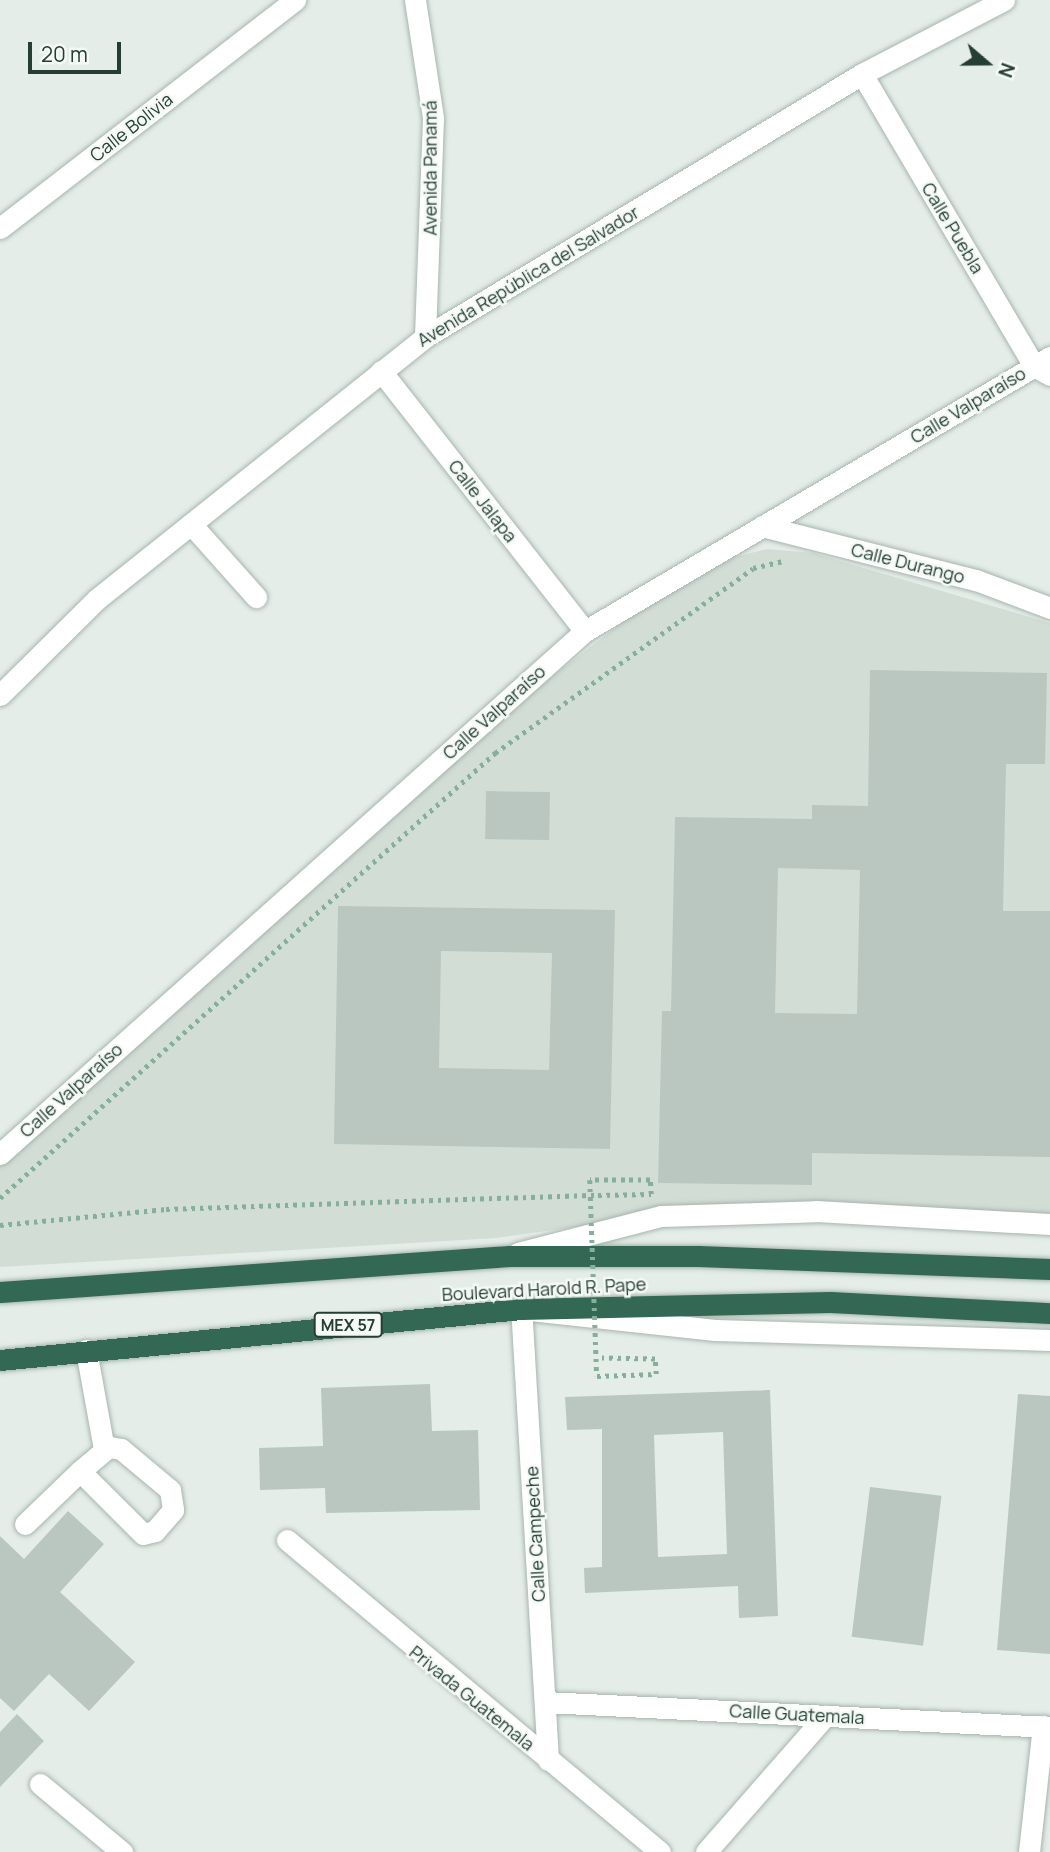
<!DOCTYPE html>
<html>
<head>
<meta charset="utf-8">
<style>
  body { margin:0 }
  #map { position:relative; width:1050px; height:1852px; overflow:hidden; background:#e4ede8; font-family:Manrope,sans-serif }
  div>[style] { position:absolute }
  .built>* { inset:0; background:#d2ddd6 }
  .building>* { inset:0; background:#bac7c0; transform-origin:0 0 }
  .path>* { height:4.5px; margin-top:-2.25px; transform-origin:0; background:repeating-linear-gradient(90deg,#86af9b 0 3.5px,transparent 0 8.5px) }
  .roads { filter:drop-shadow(0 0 2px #a7b5ae) drop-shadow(0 0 2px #a7b5ae) }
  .minor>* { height:21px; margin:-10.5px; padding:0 10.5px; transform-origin:10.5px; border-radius:10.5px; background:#fff }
  .highway>* { height:21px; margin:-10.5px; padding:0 10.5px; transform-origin:10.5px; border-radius:10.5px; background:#326854 }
  .path-bridge>* { height:4.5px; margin-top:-2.25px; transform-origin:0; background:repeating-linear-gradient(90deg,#86af9b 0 3.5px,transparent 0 8.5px) }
  span { translate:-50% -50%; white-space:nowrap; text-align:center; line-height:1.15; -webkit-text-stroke:5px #f5f9f6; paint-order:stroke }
  .shield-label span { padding:2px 5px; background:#f5f9f6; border:2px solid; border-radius:5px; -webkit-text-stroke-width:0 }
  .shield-label { font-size:16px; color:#243e33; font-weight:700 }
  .street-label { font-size:18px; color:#243e33 }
  .north { position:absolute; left:952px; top:28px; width:70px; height:70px; -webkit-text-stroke:5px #f5f9f6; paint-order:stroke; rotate:110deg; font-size:19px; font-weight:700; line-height:28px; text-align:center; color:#243e33 }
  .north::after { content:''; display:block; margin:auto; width:24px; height:32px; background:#243e33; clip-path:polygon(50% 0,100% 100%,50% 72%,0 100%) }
  .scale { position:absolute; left:28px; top:42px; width:93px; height:32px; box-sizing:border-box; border:4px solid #243e33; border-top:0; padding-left:9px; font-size:21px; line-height:24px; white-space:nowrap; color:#243e33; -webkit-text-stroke:5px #f5f9f6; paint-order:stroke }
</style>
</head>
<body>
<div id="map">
  <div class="built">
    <div style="clip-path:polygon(767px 549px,813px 553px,1050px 623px,1050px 1226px,648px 1217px,496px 1238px,0 1267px,0 1164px,452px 754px,646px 604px,719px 561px)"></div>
  </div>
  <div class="building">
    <div style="clip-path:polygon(evenodd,870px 670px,1047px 673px,1045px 764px,1006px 764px,1003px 911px,1050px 911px,1050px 1157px,812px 1153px,812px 1185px,658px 1183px,662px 1011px,671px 1011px,675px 817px,812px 819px,812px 805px,868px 806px,870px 670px,778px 868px,860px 870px,857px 1014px,775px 1013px,778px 868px)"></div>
    <div style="left:486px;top:791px;width:64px;height:48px;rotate:1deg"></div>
    <div style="clip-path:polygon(evenodd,338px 906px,615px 910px,610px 1149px,334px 1144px,338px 906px,441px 951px,552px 953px,549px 1070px,439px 1068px,441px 951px)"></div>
    <div style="clip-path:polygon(430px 1384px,432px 1431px,478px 1430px,480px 1510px,326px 1513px,325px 1488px,260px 1490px,259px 1448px,323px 1446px,321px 1388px)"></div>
    <div style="clip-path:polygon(evenodd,770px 1390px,778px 1616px,739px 1618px,738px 1586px,585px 1593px,584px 1568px,602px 1567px,602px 1429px,567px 1430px,565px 1397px,770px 1390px,723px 1432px,727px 1554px,658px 1557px,654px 1435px,723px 1432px)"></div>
    <div style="clip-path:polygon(1018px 1394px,1050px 1396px,1050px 1654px,997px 1650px)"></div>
    <div style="left:870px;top:1487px;width:72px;height:151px;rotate:7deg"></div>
    <div style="clip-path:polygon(68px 1511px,104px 1544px,60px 1592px,135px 1662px,89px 1711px,49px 1674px,14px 1711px,0 1698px,0 1536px,24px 1559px)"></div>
    <div style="clip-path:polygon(17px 1714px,44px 1741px,0 1787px,0 1732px)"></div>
  </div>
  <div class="path">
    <div style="left:0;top:1198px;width:666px;rotate:-41.96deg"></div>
    <div style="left:495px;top:753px;width:317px;rotate:-35.6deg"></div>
    <div style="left:753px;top:568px;width:31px;rotate:-13deg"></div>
    <div style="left:0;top:1225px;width:167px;rotate:-5.5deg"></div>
    <div style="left:166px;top:1209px;width:432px;rotate:-1.9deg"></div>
  </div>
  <div class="roads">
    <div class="minor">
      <div style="left:415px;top:0;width:119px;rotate:81.3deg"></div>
      <div style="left:433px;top:118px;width:219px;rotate:92.1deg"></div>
      <div style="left:862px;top:74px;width:339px;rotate:59.5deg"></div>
      <div style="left:1034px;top:366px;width:18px;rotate:29deg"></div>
      <div style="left:0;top:228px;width:373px;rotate:-37.7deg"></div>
      <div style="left:381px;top:371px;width:330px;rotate:51.9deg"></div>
      <div style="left:191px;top:524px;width:98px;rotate:48.3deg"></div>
      <div style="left:762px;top:526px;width:221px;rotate:14.2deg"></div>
      <div style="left:976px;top:580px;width:79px;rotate:20.7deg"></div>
      <div style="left:0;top:695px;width:136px;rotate:-44.7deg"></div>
      <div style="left:97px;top:599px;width:420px;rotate:-38.6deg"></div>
      <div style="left:425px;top:337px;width:510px;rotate:-31.04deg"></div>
      <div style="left:862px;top:74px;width:160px;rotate:-27.5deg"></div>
      <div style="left:0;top:1154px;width:785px;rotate:-41.8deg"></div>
      <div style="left:585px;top:631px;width:540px;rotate:-30.51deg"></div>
      <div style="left:518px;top:1253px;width:148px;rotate:-14.5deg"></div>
      <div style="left:661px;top:1216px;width:155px;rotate:-1.8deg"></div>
      <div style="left:816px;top:1211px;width:234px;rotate:3.2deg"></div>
      <div style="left:86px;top:1350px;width:101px;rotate:79.7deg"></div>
      <div style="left:25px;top:1524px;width:76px;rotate:-43.9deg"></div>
      <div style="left:80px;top:1471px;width:38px;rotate:-40deg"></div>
      <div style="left:109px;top:1447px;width:12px;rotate:9deg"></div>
      <div style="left:121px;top:1449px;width:64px;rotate:39.9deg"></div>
      <div style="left:170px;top:1490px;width:20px;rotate:81deg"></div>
      <div style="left:173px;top:1510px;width:28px;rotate:131deg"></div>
      <div style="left:155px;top:1531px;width:12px;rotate:166deg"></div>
      <div style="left:143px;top:1534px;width:89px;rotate:-135deg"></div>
      <div style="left:287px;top:1540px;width:486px;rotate:39.9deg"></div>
      <div style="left:545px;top:1702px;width:506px;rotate:2.83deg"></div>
      <div style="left:548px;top:1760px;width:452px;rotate:-93.4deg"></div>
      <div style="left:521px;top:1309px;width:195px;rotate:6.2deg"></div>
      <div style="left:715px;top:1330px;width:335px;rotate:1.7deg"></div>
      <div style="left:40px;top:1784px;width:107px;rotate:39.7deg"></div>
      <div style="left:706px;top:1852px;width:181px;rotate:-48.8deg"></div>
      <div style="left:1029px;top:1852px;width:127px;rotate:-83.7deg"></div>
    </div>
    <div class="highway">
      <div style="left:0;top:1292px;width:511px;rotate:-4.04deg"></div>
      <div style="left:510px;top:1256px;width:188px"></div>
      <div style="left:698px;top:1256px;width:352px;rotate:2.1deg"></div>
      <div style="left:0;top:1360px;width:523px;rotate:-5.59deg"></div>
      <div style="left:521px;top:1309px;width:309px;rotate:-1.3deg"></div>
      <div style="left:830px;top:1302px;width:220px;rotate:2.9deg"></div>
    </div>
  </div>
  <div class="path-bridge">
    <div style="left:598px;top:1195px;width:53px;rotate:-1.1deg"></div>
    <div style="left:651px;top:1194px;width:14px;rotate:-94deg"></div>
    <div style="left:650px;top:1180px;width:60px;rotate:180deg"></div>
    <div style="left:590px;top:1180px;width:196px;rotate:88deg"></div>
    <div style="left:597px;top:1376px;width:59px;rotate:-1.9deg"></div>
    <div style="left:656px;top:1374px;width:15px;rotate:-94deg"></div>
    <div style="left:655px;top:1359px;width:53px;rotate:-178.9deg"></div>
  </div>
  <div class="shield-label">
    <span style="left:348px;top:1325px">MEX 57</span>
  </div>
  <div class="street-label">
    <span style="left:131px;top:127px;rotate:-38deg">Calle Bolivia</span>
    <span style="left:430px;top:168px;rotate:-90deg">Avenida Panamá</span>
    <span style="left:953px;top:228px;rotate:59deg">Calle Puebla</span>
    <span style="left:528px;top:276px;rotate:-31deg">Avenida República del Salvador</span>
    <span style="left:968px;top:405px;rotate:-31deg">Calle Valparaíso</span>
    <span style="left:483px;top:501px;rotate:52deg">Calle Jalapa</span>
    <span style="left:908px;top:563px;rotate:14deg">Calle Durango</span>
    <span style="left:494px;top:712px;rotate:-42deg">Calle Valparaíso</span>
    <span style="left:71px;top:1090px;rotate:-42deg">Calle Valparaíso</span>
    <span style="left:544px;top:1289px;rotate:-3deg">Boulevard Harold R. Pape</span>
    <span style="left:535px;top:1534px;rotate:-93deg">Calle Campeche</span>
    <span style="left:472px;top:1698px;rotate:39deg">Privada Guatemala</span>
    <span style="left:797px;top:1714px;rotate:3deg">Calle Guatemala</span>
  </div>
  <div class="north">N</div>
  <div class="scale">20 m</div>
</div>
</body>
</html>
